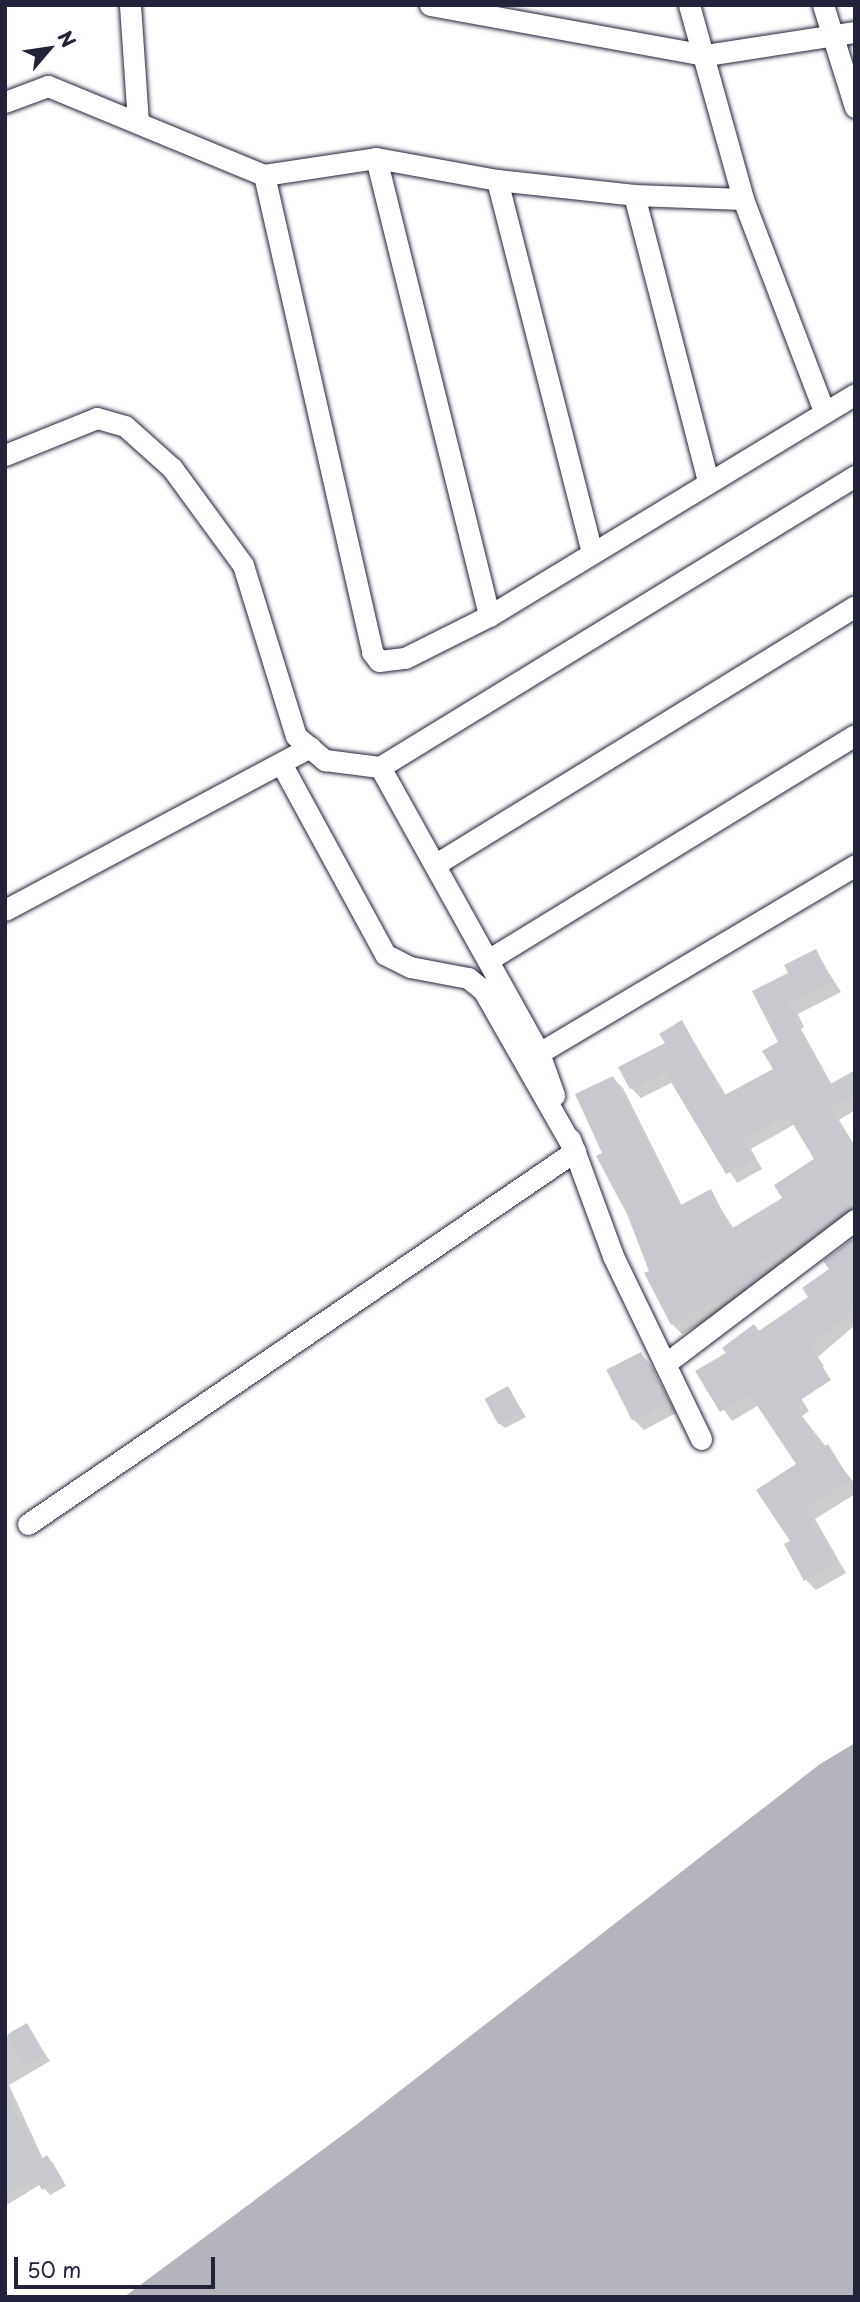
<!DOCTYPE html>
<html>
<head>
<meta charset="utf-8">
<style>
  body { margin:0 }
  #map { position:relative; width:860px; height:2302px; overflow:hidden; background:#fff; font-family:"Playpen Sans",sans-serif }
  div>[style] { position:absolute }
  .water>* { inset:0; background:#b4b4bc }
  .shadow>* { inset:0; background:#0003 }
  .building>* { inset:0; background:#c8c8cf; transform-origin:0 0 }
  .roads { filter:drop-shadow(0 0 2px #22223b) drop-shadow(0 0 2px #22223b) }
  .street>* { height:21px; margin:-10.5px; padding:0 10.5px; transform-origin:10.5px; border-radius:10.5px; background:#fff }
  span { translate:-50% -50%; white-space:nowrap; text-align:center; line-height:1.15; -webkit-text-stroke:5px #fff; paint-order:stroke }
  .frame { position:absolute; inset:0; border:7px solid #22223b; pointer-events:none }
  .north { position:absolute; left:14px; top:14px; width:70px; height:70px; -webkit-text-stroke:5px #fff; paint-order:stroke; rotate:61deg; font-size:19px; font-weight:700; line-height:28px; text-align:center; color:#22223b }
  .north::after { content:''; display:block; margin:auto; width:24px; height:32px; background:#22223b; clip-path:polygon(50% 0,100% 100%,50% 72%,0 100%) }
  .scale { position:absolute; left:14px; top:2257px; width:201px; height:32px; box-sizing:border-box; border:4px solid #22223b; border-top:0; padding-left:9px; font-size:21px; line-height:24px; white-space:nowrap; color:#22223b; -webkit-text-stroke:5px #fff; paint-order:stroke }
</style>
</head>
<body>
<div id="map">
  <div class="water">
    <div style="clip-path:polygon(855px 1743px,855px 2297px,124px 2297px,356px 2125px,820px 1764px)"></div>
  </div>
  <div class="shadow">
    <div style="clip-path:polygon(815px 951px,841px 992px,798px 1014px,804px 1027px,801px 1029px,832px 1085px,855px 1072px,855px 1110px,839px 1120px,855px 1146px,855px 1221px,761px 1291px,682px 1334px,672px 1324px,605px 1154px,613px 1078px,623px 1088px,682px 1206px,710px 1192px,734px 1229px,785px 1199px,817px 1160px,795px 1124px,751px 1149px,762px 1169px,737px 1183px,673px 1082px,641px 1098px,631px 1088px,682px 1022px,727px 1097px,775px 1070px,790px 974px)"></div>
    <div style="clip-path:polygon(855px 1238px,855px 1325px,818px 1357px,824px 1366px,793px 1386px,809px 1411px,802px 1416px,855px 1484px,855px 1494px,815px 1519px,846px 1573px,816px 1590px,806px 1580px,792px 1541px,799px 1464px,759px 1405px,732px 1421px,697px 1372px,810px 1297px)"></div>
    <div style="clip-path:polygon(641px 1354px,651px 1365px,676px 1413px,644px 1430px,634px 1420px)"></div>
    <div style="clip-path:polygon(508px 1389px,526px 1417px,505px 1428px,500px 1424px)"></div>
    <div style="clip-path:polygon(26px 2026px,50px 2061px,9px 2085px,43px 2159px,47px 2157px,53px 2163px,66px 2186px,50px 2195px,41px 2184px,5px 2206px,5px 2038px)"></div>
  </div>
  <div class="building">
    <div style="clip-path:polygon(816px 949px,833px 982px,789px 1004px,796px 1017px,792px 1018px,829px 1085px,855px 1070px,855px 1095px,830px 1109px,855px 1150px,855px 1207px,807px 1240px,804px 1236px,759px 1263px,765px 1272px,752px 1282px,671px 1325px,644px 1273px,649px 1271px,627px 1214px,596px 1156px,602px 1153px,575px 1094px,613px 1076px,679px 1206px,711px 1189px,731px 1229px,782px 1198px,774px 1185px,814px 1159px,787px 1114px,742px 1139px,754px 1159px,726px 1174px,665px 1072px,630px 1089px,618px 1067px,665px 1043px,659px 1034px,682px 1020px,723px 1096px,773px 1069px,762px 1051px,778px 1042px,752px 991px,788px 973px,784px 965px)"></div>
    <div style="clip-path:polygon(855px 1237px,855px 1308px,810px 1347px,831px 1380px,793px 1405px,822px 1448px,828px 1444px,850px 1480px,806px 1508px,837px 1562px,804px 1581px,784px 1544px,790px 1541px,756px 1490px,796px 1464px,750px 1395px,720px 1412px,695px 1371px,726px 1353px,722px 1348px,754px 1324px,759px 1331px,808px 1297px,802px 1288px,829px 1269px,823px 1261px)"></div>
    <div style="left:641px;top:1352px;width:57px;height:39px;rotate:63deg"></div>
    <div style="left:508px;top:1386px;width:29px;height:27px;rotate:61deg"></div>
    <div style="left:27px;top:2023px;width:36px;height:23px;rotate:60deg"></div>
    <div style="clip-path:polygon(5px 2092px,41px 2159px,47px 2155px,61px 2179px,42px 2190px,35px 2178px,5px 2196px)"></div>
  </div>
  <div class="roads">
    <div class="street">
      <div style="left:130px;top:5px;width:117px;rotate:86.1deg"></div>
      <div style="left:430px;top:5px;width:280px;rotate:10.3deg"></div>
      <div style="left:706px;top:55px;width:151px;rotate:-8.8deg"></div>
      <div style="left:689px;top:5px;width:201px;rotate:74.4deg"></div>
      <div style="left:743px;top:199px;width:227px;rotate:69.1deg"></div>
      <div style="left:823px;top:5px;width:107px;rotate:72.6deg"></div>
      <div style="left:5px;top:102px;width:46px;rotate:-20.4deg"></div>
      <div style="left:48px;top:86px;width:234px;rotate:22.4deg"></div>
      <div style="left:264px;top:175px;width:113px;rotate:-8.6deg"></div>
      <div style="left:376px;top:158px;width:123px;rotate:10.3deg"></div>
      <div style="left:497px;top:180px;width:138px;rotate:6.2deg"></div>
      <div style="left:634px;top:195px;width:109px;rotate:2.1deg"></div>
      <div style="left:376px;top:158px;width:472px;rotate:76.1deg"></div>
      <div style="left:264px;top:175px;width:489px;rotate:77.2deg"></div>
      <div style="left:372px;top:652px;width:11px;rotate:52deg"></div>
      <div style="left:379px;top:661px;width:26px;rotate:-7deg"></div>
      <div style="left:405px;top:658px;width:94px;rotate:-26.6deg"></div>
      <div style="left:489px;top:616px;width:428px;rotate:-31.2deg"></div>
      <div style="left:497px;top:180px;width:385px;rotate:75.7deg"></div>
      <div style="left:634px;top:195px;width:296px;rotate:75.5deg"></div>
      <div style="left:5px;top:455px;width:99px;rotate:-21.9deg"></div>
      <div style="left:97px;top:418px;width:29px;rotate:16deg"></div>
      <div style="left:125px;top:426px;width:63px;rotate:41.8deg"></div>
      <div style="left:172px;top:468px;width:120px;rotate:53.8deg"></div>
      <div style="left:243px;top:565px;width:179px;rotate:72.8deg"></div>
      <div style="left:296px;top:736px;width:38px;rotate:40deg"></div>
      <div style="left:325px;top:760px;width:55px;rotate:7.3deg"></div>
      <div style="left:380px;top:767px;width:557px;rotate:-31.49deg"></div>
      <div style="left:380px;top:767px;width:327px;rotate:60.9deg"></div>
      <div style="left:539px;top:1053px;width:45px;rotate:70.3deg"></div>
      <div style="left:436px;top:864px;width:492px;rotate:-31.6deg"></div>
      <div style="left:5px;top:910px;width:346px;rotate:-28.1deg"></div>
      <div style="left:488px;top:960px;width:430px;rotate:-31.5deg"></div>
      <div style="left:539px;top:1053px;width:368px;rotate:-30.7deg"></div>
      <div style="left:570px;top:1139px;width:125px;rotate:69.8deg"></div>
      <div style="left:613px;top:1256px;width:203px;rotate:64.3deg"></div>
      <div style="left:665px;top:1364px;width:238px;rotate:-37.2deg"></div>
      <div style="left:28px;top:1524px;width:662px;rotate:-34.29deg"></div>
      <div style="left:575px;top:1151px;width:185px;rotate:-119.7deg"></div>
      <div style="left:483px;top:990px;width:19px;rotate:-141deg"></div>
      <div style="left:468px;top:978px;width:59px;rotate:-169.3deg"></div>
      <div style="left:410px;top:967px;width:28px;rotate:-153deg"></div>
      <div style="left:385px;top:954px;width:217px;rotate:-118.6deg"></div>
    </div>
  </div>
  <div class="frame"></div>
  <div class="north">N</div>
  <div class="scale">50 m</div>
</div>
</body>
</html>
